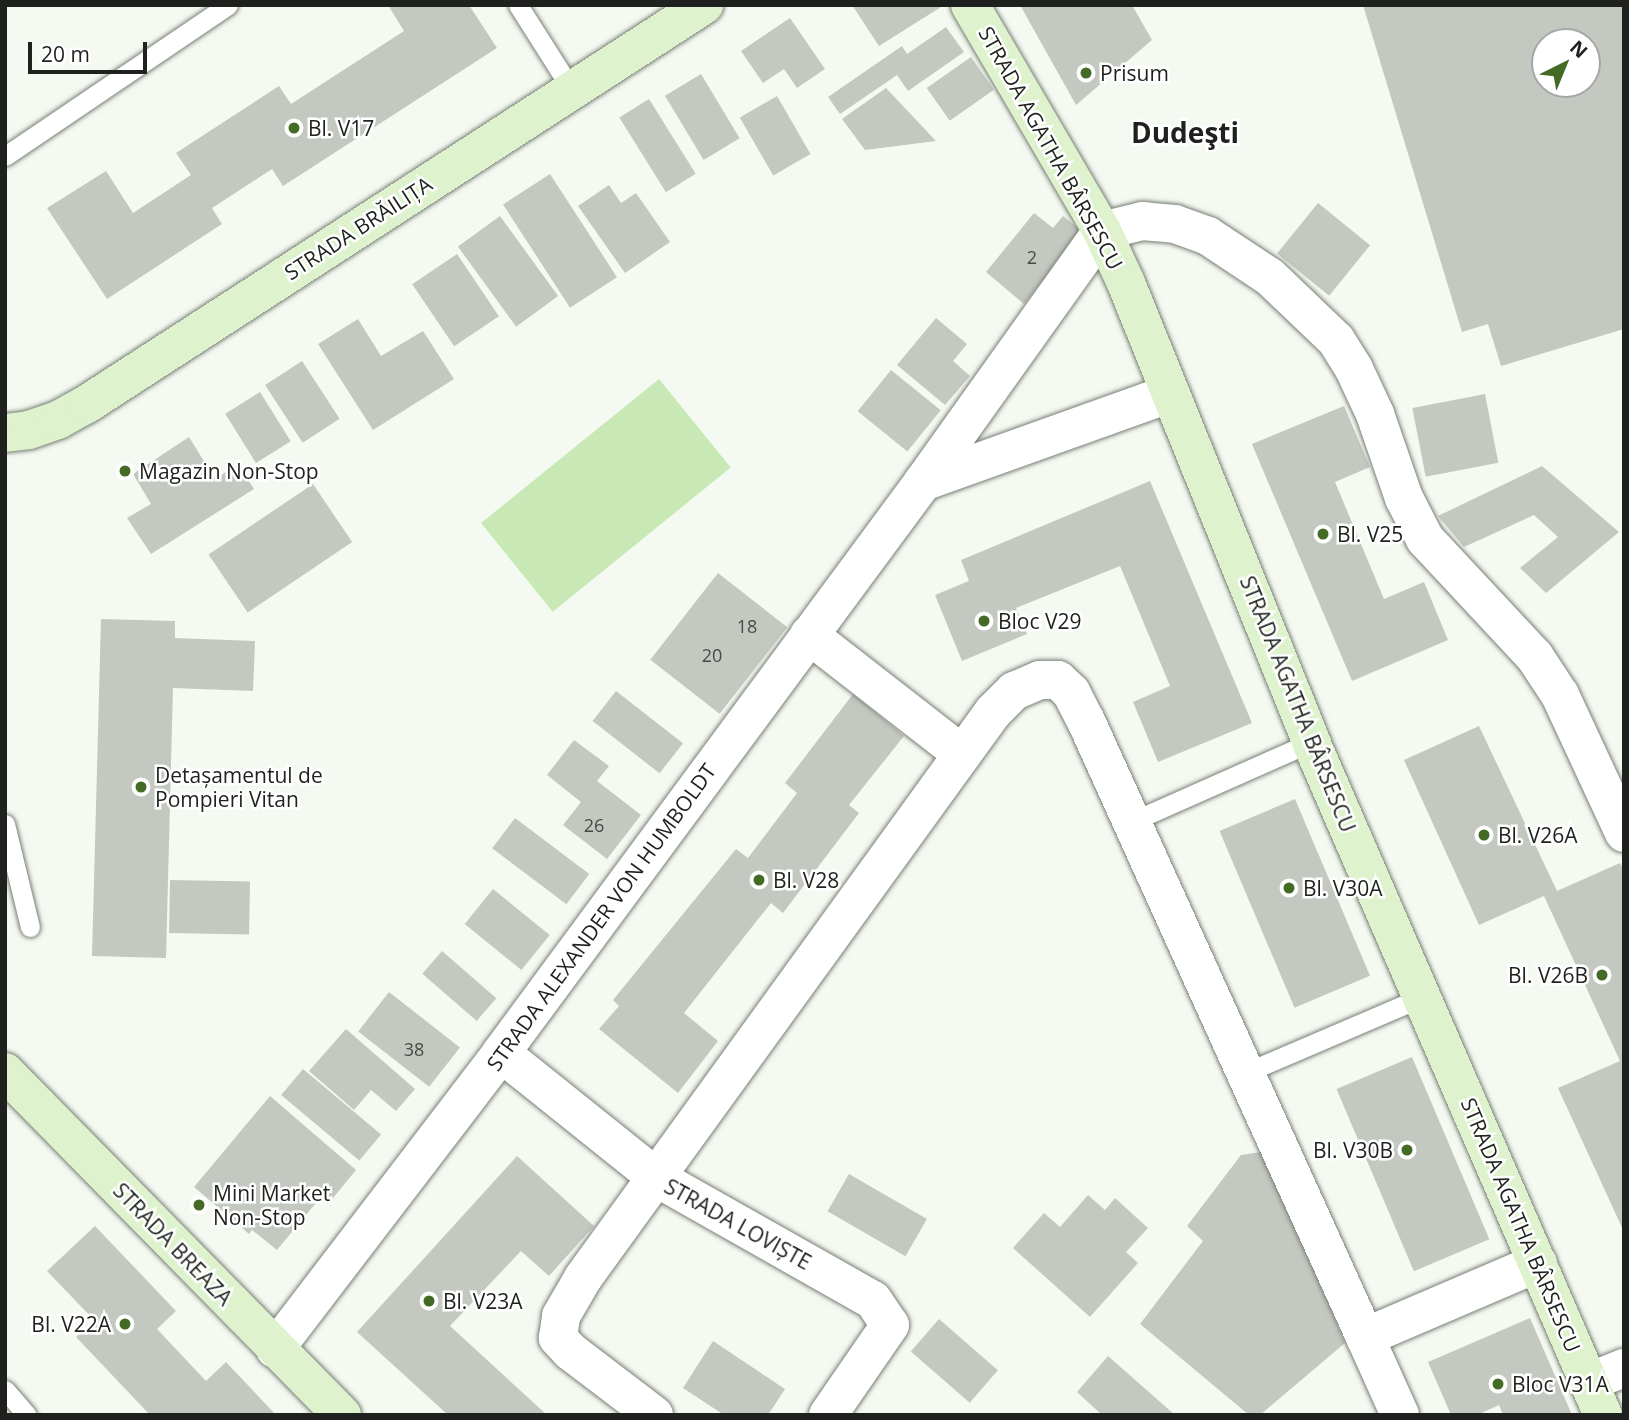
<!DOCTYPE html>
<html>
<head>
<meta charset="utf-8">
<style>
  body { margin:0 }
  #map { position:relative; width:1629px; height:1420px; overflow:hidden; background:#f4faf1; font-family:"Open Sans",sans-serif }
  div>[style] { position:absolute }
  .green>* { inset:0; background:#c8e8b5; transform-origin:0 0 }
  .building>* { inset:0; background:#c3c9c0; transform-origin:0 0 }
  .roads { filter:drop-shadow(0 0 2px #797f76) drop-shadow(0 0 2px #797f76) }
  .lane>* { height:19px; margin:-9.5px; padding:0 9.5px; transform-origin:9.5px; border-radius:9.5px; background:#fff }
  .street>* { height:38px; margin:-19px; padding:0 19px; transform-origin:19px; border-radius:19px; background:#fff }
  .secondary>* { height:38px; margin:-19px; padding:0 19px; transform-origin:19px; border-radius:19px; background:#ddf2cd }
  .dots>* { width:19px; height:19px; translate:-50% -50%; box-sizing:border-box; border:4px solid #fff; border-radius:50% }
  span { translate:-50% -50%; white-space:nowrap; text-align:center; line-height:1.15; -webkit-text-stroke:5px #fff; paint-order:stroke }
  .number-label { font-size:18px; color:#474b46 }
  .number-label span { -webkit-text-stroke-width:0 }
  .poi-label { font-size:21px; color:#1e211d }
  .left { translate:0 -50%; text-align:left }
  .right { translate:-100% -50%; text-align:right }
  .street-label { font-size:21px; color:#1e211d }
  .district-label { font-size:28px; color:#1e211d; font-weight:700 }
  .frame { position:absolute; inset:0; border:7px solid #1e211d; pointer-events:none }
  .north { position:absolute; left:1531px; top:28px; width:70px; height:70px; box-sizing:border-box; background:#fff; border:2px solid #a5a6a5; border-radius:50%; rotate:43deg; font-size:19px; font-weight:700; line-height:28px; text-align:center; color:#1e211d }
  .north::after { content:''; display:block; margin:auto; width:24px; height:32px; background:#436b26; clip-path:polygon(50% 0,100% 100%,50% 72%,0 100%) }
  .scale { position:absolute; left:28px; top:42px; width:119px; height:32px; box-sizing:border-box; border:4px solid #1e211d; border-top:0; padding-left:9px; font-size:21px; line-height:24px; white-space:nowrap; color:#1e211d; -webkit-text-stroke:5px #fff; paint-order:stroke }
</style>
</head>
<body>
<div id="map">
  <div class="green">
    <div style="left:659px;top:379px;width:114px;height:229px;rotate:51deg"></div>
  </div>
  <div class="building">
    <div style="clip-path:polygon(388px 5px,469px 5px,497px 48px,283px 186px,272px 169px,212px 208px,222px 224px,107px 299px,47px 208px,106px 171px,133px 213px,191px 175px,176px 153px,279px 86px,291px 104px,404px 31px)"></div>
    <div style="clip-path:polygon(852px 5px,939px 5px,941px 7px,879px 46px)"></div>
    <div style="clip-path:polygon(1020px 5px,1132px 5px,1152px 40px,1076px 105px)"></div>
    <div style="clip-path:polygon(evenodd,1363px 5px,1624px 5px,1624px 329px,1501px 366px,1488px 324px,1462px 332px,1363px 5px,1545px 42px,1587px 42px,1587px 84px,1545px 84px,1545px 42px)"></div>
    <div style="clip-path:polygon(790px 18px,825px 69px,797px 88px,784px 69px,763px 83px,741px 51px)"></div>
    <div style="clip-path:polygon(946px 27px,964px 52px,908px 91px,897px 75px,840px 114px,828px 97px,902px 46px,907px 54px)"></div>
    <div style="left:971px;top:57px;width:40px;height:54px;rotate:55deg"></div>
    <div style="left:701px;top:74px;width:75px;height:42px;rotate:59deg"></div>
    <div style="clip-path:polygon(886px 88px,936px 141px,865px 150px,842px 119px)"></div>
    <div style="left:777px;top:96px;width:67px;height:43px;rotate:60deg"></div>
    <div style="left:649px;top:99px;width:88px;height:35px;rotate:58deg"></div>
    <div style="left:550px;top:174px;width:123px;height:56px;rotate:57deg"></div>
    <div style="clip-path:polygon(609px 185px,621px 203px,636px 193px,670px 242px,625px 273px,578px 206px)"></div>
    <div style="left:1318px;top:203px;width:67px;height:65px;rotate:39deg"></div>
    <div style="clip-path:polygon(1034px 213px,1053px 228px,1063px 216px,1082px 231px,1024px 304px,986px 272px)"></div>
    <div style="left:500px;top:216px;width:99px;height:52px;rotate:54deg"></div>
    <div style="left:457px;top:254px;width:75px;height:54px;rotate:56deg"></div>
    <div style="clip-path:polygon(936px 318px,967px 344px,953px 361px,970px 376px,945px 405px,897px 365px)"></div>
    <div style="clip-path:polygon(358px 319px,381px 356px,423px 331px,454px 379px,373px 430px,318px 344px)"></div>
    <div style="left:302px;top:361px;width:69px;height:44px;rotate:57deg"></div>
    <div style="left:891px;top:370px;width:64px;height:53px;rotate:39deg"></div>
    <div style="left:260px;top:392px;width:58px;height:41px;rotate:58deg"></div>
    <div style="left:1485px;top:394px;width:70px;height:74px;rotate:79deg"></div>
    <div style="clip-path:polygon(1344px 406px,1370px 467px,1335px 482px,1384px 599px,1424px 582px,1448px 640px,1352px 681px,1252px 444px)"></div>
    <div style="clip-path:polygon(189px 437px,215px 479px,238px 464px,254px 489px,151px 554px,127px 518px,151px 504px,133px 474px)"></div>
    <div style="clip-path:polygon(1542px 466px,1619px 532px,1546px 593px,1520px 568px,1558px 537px,1534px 515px,1464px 547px,1438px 516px)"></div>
    <div style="clip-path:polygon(1150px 481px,1252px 723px,1158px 762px,1133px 702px,1170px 686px,1120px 566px,1016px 608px,1027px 634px,962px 661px,935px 595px,969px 581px,961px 560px)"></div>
    <div style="left:313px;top:484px;width:70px;height:126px;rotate:56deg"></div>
    <div style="left:718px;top:573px;width:88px;height:110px;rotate:38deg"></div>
    <div style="clip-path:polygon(101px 619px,175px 621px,175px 638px,255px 641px,253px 691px,173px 688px,166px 958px,92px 956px)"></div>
    <div style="left:616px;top:691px;width:85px;height:38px;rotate:38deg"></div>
    <div style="clip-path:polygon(853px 694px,904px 736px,849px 805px,859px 813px,783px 913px,771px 903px,684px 1013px,718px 1041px,678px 1093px,599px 1029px,619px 1006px,613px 1000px,736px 849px,748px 858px,797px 793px,785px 783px)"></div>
    <div style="clip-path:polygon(1479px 726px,1557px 891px,1620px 863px,1624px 871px,1624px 1232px,1558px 1088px,1620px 1061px,1544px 896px,1479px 925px,1404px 760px)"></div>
    <div style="clip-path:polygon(574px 740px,609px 766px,597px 781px,641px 815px,607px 859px,563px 825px,581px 802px,547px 775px)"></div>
    <div style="left:1295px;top:799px;width:192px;height:82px;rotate:67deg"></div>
    <div style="left:515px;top:818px;width:93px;height:38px;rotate:37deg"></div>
    <div style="left:170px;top:880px;width:80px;height:53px;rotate:1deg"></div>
    <div style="left:493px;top:889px;width:73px;height:45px;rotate:39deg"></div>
    <div style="left:442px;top:951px;width:72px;height:30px;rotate:41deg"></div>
    <div style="left:389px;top:992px;width:90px;height:50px;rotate:38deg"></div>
    <div style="clip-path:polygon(346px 1029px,415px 1089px,396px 1111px,371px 1090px,354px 1110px,309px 1071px)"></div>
    <div style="left:1412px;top:1057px;width:198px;height:82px;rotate:67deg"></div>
    <div style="left:303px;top:1069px;width:102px;height:34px;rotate:40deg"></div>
    <div style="clip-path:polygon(270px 1096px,356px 1170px,328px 1204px,320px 1198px,277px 1250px,252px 1230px,249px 1234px,194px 1187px)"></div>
    <div style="clip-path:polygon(1268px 1151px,1345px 1343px,1260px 1415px,1249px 1415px,1140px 1324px,1203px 1241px,1187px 1226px,1241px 1155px)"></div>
    <div style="clip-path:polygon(517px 1156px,594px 1226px,549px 1276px,521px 1251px,450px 1326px,547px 1415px,448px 1415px,357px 1332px)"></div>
    <div style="left:849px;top:1174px;width:90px;height:43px;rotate:30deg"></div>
    <div style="clip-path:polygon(1088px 1195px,1105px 1210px,1115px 1198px,1148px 1228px,1126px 1252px,1138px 1263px,1090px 1317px,1013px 1248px,1044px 1213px,1060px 1227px)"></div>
    <div style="clip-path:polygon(95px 1226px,176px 1311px,157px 1329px,206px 1381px,226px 1362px,276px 1415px,150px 1415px,76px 1337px,94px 1320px,47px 1271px)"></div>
    <div style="clip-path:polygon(1530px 1318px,1572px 1415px,1503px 1415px,1499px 1405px,1477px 1415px,1451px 1415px,1428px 1362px)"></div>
    <div style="left:939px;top:1319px;width:78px;height:43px;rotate:41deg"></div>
    <div style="clip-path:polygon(713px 1341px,785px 1389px,768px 1415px,724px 1415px,683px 1388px)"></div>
    <div style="clip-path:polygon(1108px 1356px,1175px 1415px,1102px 1415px,1077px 1392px)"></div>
  </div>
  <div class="roads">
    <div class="lane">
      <div style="left:518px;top:5px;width:101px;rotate:57.6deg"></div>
      <div style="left:5px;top:156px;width:269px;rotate:-34.1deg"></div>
      <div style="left:1133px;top:821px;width:195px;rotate:-23.9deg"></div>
      <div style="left:5px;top:824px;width:106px;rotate:76.4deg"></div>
      <div style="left:1247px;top:1072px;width:190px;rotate:-23.2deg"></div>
      <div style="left:5px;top:1390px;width:33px;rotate:49deg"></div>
    </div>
    <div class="street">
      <div style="left:923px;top:482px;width:263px;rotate:-19.7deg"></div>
      <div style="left:809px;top:635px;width:194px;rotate:37.9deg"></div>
      <div style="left:501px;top:1053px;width:200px;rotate:38.7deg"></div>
      <div style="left:657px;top:1178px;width:248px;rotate:29.5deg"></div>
      <div style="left:873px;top:1300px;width:30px;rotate:56deg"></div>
      <div style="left:890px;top:1325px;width:109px;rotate:124.6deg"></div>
      <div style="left:1365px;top:1337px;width:85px;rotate:65.8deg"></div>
      <div style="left:275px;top:1349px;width:372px;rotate:-52.6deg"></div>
      <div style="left:501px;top:1053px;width:710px;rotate:-53.53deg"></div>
      <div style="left:923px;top:482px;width:308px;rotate:-54.5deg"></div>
      <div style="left:1102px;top:231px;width:41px;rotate:-14deg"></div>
      <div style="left:1142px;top:221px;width:33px;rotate:5deg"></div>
      <div style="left:1175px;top:224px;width:35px;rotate:20deg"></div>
      <div style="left:1208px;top:236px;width:74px;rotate:33.5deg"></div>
      <div style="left:1270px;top:277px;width:91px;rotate:43.7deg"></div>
      <div style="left:1336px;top:340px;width:34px;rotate:58deg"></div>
      <div style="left:1354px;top:369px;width:50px;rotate:65deg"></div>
      <div style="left:1375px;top:414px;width:89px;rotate:71deg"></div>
      <div style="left:1404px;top:498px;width:46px;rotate:62.9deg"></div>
      <div style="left:1425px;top:539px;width:161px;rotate:47deg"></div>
      <div style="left:1535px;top:657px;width:45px;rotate:56.7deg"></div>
      <div style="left:1560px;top:695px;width:152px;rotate:65.1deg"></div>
      <div style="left:1589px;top:1382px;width:38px;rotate:-22deg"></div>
      <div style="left:654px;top:1415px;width:106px;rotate:-142.7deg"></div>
      <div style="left:570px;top:1351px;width:18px;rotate:-133deg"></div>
      <div style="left:558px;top:1338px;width:22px;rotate:-82deg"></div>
      <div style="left:561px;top:1316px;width:44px;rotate:-59.9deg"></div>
      <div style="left:583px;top:1278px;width:699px;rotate:-54.08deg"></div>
      <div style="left:993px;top:712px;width:30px;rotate:-45deg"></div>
      <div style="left:1014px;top:691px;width:28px;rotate:-23deg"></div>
      <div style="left:1040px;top:680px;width:18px"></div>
      <div style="left:1058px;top:680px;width:18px;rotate:43deg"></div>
      <div style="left:1071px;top:692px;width:33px;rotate:63deg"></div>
      <div style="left:1086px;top:721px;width:676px;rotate:65.63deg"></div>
      <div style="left:1365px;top:1337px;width:188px;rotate:-23.2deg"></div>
    </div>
    <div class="secondary">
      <div style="left:970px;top:5px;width:262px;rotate:59.7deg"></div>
      <div style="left:1102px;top:231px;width:57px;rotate:65.2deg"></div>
      <div style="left:1126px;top:283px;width:495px;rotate:68deg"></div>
      <div style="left:1311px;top:742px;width:734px;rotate:66.55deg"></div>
      <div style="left:5px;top:433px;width:24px;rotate:-7deg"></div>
      <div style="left:29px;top:430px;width:31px;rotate:-19deg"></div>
      <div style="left:58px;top:420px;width:33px;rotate:-29deg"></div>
      <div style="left:87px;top:404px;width:735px;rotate:-32.89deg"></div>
      <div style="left:5px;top:1072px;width:481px;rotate:45.5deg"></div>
    </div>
  </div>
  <div class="dots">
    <div style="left:1086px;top:73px;background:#436b26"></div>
    <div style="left:294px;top:128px;background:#436b26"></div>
    <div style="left:125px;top:471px;background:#436b26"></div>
    <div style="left:1323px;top:534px;background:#436b26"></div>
    <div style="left:984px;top:621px;background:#436b26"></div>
    <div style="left:141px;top:787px;background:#436b26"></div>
    <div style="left:1484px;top:835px;background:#436b26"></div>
    <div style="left:759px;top:880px;background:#436b26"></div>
    <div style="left:1289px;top:888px;background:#436b26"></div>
    <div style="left:1602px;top:975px;background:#436b26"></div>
    <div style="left:1407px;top:1150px;background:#436b26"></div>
    <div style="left:199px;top:1205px;background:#436b26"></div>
    <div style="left:429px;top:1301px;background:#436b26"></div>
    <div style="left:125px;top:1324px;background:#436b26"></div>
    <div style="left:1498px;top:1384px;background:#436b26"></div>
  </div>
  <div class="number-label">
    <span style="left:1032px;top:257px">2</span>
    <span style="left:747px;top:626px">18</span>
    <span style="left:712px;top:655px">20</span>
    <span style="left:594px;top:825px">26</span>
    <span style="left:414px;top:1049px">38</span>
  </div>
  <div class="poi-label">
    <span class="left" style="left:1100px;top:73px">Prisum</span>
    <span class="left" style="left:308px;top:128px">Bl. V17</span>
    <span class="left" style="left:139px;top:471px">Magazin Non-Stop</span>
    <span class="left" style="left:1337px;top:534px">Bl. V25</span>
    <span class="left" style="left:998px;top:621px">Bloc V29</span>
    <span class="left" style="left:155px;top:787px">Detașamentul de<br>Pompieri Vitan</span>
    <span class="left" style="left:1498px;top:835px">Bl. V26A</span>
    <span class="left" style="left:773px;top:880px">Bl. V28</span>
    <span class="left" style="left:1303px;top:888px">Bl. V30A</span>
    <span class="right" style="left:1588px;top:975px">Bl. V26B</span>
    <span class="right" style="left:1393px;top:1150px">Bl. V30B</span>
    <span class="left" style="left:213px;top:1205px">Mini Market<br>Non-Stop</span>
    <span class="left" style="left:443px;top:1301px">Bl. V23A</span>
    <span class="right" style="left:111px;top:1324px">Bl. V22A</span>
    <span class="left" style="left:1512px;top:1384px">Bloc V31A</span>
  </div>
  <div class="street-label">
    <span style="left:1051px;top:148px;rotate:61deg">STRADA AGATHA BÂRSESCU</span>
    <span style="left:358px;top:228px;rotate:-33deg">STRADA BRĂILIȚA</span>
    <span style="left:1298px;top:704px;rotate:68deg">STRADA AGATHA BÂRSESCU</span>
    <span style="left:601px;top:917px;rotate:-54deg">STRADA ALEXANDER VON HUMBOLDT</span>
    <span style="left:738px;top:1224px;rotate:29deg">STRADA LOVIȘTE</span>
    <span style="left:1521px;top:1225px;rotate:67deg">STRADA AGATHA BÂRSESCU</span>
    <span style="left:173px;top:1244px;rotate:46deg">STRADA BREAZA</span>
  </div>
  <div class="district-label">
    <span style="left:1185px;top:132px">Dudeşti</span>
  </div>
  <div class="frame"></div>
  <div class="north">N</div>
  <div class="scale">20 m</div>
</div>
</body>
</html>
